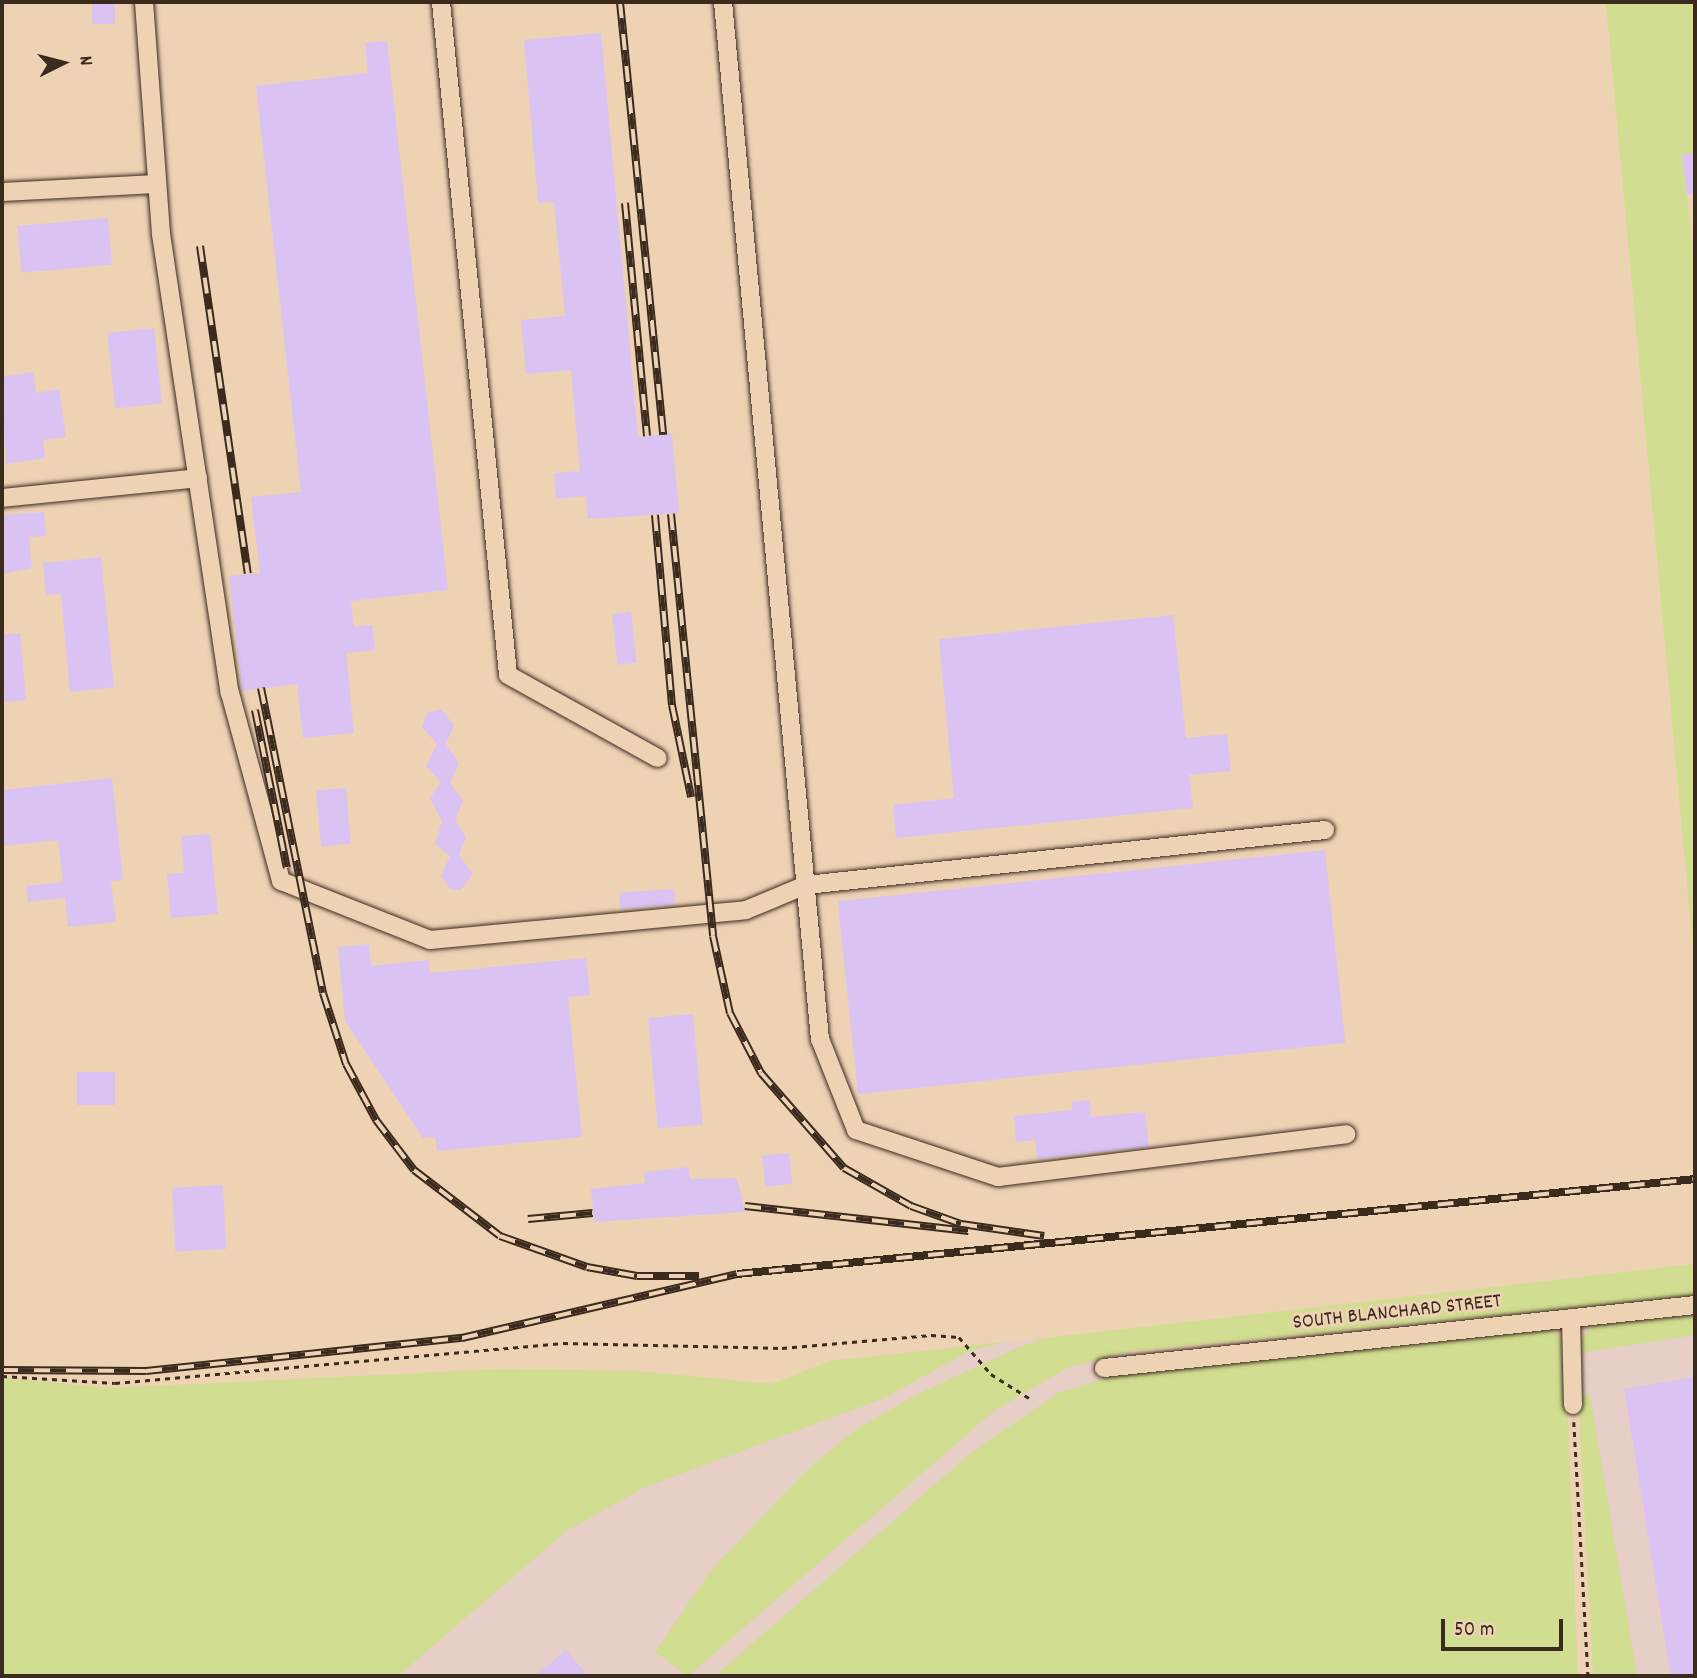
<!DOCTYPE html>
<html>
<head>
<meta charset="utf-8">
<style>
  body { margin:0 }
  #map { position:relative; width:1697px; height:1678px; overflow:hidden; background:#edd2b4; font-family:Dekko,sans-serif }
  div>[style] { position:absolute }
  .built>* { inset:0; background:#e7cec7 }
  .green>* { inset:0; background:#d1dd90 }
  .building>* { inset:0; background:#dac3f3; transform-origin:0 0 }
  .path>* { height:2.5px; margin-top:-1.25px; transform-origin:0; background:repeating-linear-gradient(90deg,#3b2a1e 0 5px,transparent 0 10px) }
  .roads { filter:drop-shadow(0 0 2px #3b2a1e) drop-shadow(0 0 2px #3b2a1e) }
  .minor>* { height:18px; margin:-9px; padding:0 9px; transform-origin:9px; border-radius:9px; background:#edd2b4 }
  .rail>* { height:8px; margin-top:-4px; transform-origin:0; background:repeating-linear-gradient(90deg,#edd2b4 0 16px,#3b2a1e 0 32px); box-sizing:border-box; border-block:2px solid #3b2a1e }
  span { translate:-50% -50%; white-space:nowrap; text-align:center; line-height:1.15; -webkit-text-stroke:6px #edd2b4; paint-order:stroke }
  .street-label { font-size:21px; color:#3b2a1e }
  .frame { position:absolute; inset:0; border:4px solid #3b2a1e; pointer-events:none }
  .north { position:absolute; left:28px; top:28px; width:70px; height:70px; -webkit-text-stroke:5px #edd2b4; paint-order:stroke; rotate:84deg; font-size:19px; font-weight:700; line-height:28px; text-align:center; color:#3b2a1e }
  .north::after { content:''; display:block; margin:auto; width:24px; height:32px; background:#3b2a1e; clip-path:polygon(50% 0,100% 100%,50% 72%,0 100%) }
  .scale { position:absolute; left:1441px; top:1619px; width:122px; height:32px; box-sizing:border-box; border:4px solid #3b2a1e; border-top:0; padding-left:9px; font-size:21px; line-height:24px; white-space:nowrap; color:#3b2a1e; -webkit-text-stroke:5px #edd2b4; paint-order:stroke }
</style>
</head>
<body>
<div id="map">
  <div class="built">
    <div style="clip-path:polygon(1695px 1313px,1695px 1676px,1593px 1676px,1581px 1339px,1586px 1329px)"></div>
    <div style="clip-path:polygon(1127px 1329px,1139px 1390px,1150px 1676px,362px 1676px,704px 1412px,830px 1361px)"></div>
  </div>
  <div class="green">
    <div style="clip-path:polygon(1606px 2px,1695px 2px,1695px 153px,1682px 155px,1695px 268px,1695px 971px)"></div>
    <div style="clip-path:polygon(1695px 1264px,1695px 1296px,1131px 1351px,1067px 1368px,994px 1411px,688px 1676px,655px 1652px,712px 1569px,808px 1469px,855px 1430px,916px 1395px,1019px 1347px,1046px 1338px)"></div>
    <div style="clip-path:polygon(1695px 1313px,1695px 1335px,1581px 1353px,1581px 1339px,1594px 1323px)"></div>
    <div style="clip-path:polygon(1553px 1328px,1565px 1345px,1578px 1676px,715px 1676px,971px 1453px,1058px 1393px,1135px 1369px)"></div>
    <div style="clip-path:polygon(1004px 1342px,968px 1352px,882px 1399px,643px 1488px,565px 1532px,398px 1676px,2px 1676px,2px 1378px,110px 1388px,501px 1369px,638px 1371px,772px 1384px,830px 1361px)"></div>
    <div style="clip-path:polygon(1588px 1394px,1591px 1401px,1637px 1676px,1593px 1676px,1579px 1408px,1579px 1398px)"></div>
  </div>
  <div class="building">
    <div style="left:92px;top:2px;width:23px;height:22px"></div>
    <div style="clip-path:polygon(601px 33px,638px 437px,672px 434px,679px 513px,588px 519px,586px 496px,556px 499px,554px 473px,580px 471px,571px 370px,526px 374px,521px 320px,565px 316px,554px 202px,538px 203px,524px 40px)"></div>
    <div style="clip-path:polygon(387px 41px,448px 590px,351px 601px,354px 627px,372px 625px,375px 650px,346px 653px,354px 733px,303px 738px,297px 684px,242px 691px,229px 576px,260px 573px,251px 497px,301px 492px,256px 86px,368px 73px,365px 43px)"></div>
    <div style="clip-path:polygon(1695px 153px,1695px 194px,1687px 195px,1682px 155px)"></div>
    <div style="left:108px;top:218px;width:47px;height:91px;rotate:85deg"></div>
    <div style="left:154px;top:328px;width:76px;height:47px;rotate:84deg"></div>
    <div style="clip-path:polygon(33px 372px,36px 393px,59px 389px,66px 437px,43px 440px,45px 458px,6px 464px,2px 377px)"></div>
    <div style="clip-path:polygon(44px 512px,46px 536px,29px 537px,32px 568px,2px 574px,2px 515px)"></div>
    <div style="clip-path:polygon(101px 557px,114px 687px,70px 692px,61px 594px,46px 595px,43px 563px)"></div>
    <div style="left:631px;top:612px;width:51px;height:19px;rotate:84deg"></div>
    <div style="clip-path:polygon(1173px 615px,1186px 738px,1227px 734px,1231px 771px,1189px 775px,1193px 808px,896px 838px,893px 805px,954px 798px,939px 639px)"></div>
    <div style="clip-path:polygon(20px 633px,26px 700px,5px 702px,2px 635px)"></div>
    <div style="clip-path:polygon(441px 709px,454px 725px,446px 744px,459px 763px,450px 783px,463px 801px,455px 820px,466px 837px,459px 855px,473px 874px,461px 890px,450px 889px,441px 876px,450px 856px,435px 844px,442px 821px,430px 798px,441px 782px,426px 766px,437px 744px,422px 727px,427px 713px)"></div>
    <div style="clip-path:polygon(112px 778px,123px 880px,111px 881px,116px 922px,68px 927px,65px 898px,28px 902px,26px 886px,63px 882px,58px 840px,2px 846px,2px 790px)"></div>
    <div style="left:346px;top:788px;width:56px;height:30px;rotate:85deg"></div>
    <div style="clip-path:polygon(210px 834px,218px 914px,171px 918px,167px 874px,184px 873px,181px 836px)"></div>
    <div style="left:1325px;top:850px;width:194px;height:490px;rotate:84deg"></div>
    <div style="left:674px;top:889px;width:16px;height:55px;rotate:86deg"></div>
    <div style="clip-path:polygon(369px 944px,371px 966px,429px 960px,430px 973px,586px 958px,590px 995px,568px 997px,582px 1137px,437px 1151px,435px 1137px,423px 1138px,345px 1021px,338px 947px)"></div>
    <div style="left:693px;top:1014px;width:111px;height:45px;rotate:85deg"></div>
    <div style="left:77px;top:1072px;width:38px;height:33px"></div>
    <div style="clip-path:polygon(1090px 1100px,1091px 1117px,1145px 1112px,1149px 1147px,1037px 1159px,1035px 1140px,1016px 1142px,1014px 1116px,1072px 1110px,1072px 1102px)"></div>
    <div style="left:789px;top:1153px;width:31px;height:27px;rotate:84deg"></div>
    <div style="clip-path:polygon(689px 1167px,690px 1179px,737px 1178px,745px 1212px,594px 1222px,591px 1189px,645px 1183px,644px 1172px)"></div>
    <div style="left:223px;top:1185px;width:64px;height:51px;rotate:87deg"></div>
    <div style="clip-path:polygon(1695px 1377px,1695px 1676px,1671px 1676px,1624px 1389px)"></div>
    <div style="clip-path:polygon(566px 1650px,588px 1676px,535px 1676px)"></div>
  </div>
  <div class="path">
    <div style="left:2px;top:1376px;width:113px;rotate:3.5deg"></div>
    <div style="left:115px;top:1383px;width:450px;rotate:-5.1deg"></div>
    <div style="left:563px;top:1343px;width:219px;rotate:1.3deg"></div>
    <div style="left:782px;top:1348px;width:150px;rotate:-5deg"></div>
    <div style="left:931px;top:1335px;width:28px;rotate:4deg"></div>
    <div style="left:959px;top:1337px;width:49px;rotate:49.1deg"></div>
    <div style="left:991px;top:1374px;width:45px;rotate:32.3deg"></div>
    <div style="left:1574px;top:1422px;width:254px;rotate:86.8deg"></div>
  </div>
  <div class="roads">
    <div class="minor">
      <div style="left:144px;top:2px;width:233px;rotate:85.8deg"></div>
      <div style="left:161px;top:234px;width:464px;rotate:81.5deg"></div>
      <div style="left:230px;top:693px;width:195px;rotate:74.8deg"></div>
      <div style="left:281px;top:881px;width:160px;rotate:21.6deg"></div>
      <div style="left:430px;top:940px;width:317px;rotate:-5.4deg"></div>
      <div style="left:746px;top:910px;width:65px;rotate:-22.6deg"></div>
      <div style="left:806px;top:885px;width:522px;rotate:-6.05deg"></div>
      <div style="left:441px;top:2px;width:676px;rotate:84.31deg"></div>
      <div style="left:508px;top:675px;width:171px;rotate:29deg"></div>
      <div style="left:723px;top:2px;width:1042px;rotate:84.66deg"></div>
      <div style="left:820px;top:1039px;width:98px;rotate:68.4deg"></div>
      <div style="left:856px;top:1130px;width:150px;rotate:18.3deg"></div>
      <div style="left:998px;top:1177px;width:351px;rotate:-7deg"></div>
      <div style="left:2px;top:192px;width:155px;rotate:-3deg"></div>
      <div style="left:2px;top:498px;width:197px;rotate:-5.8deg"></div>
      <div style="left:1571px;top:1318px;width:87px;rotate:88.7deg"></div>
      <div style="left:1104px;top:1368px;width:594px;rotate:-6.08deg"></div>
    </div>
  </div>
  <div class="rail">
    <div style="left:620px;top:2px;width:435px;rotate:84.3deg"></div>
    <div style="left:625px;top:203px;width:234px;rotate:84.6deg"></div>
    <div style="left:200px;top:246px;width:331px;rotate:81.7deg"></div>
    <div style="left:671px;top:514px;width:424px;rotate:84.3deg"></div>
    <div style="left:713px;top:936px;width:79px;rotate:77.6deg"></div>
    <div style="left:730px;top:1013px;width:68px;rotate:62.7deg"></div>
    <div style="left:761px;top:1073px;width:126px;rotate:48.9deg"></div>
    <div style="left:844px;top:1168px;width:77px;rotate:29.6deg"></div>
    <div style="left:911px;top:1206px;width:53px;rotate:19.8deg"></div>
    <div style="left:961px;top:1224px;width:84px;rotate:8.2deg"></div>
    <div style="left:655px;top:515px;width:191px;rotate:84.9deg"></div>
    <div style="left:672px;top:705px;width:94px;rotate:78.3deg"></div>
    <div style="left:261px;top:688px;width:311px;rotate:78.5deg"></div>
    <div style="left:323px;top:993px;width:75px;rotate:72.1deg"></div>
    <div style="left:346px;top:1064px;width:64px;rotate:61.8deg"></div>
    <div style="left:376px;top:1120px;width:63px;rotate:52.8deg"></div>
    <div style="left:414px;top:1170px;width:108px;rotate:37.5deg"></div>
    <div style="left:500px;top:1236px;width:92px;rotate:19.6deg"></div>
    <div style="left:587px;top:1267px;width:51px;rotate:10.2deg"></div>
    <div style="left:637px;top:1276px;width:62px"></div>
    <div style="left:255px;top:710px;width:161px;rotate:78.6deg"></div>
    <div style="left:745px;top:1206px;width:225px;rotate:6.4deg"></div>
    <div style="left:528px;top:1219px;width:65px;rotate:-5.3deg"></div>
    <div style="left:2px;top:1370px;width:144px;rotate:0.4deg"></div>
    <div style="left:146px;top:1371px;width:318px;rotate:-6deg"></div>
    <div style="left:462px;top:1338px;width:282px;rotate:-13.1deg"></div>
    <div style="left:737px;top:1274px;width:963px;rotate:-5.66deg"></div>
  </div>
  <div class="street-label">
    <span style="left:1397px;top:1313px;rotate:-6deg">SOUTH BLANCHARD STREET</span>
  </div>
  <div class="frame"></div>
  <div class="north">N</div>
  <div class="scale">50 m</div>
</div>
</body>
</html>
